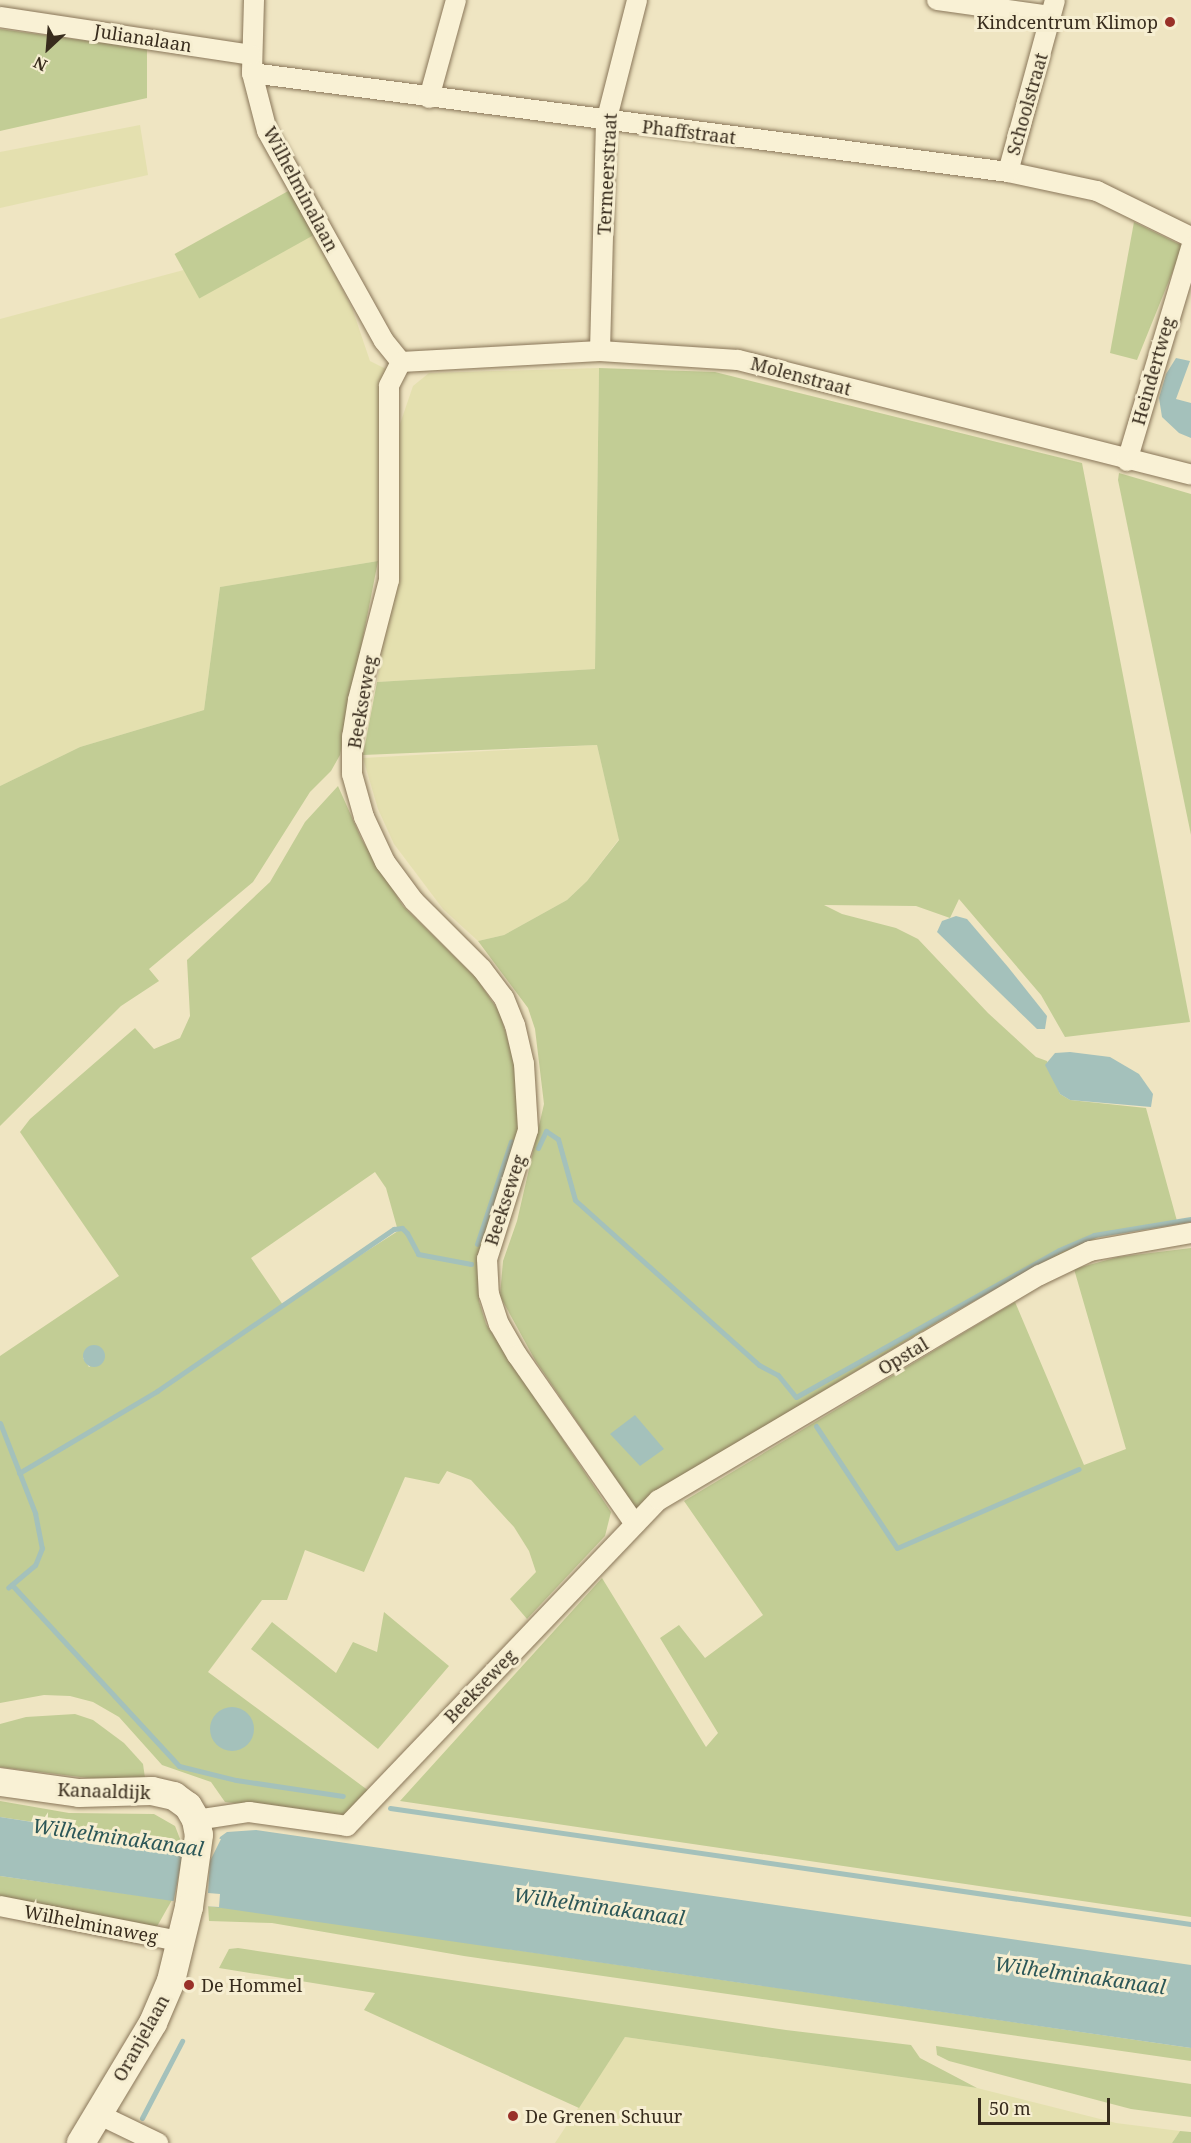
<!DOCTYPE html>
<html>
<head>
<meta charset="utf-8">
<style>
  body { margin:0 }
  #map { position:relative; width:1191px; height:2143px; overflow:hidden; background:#efe5c2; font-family:"Noto Serif",serif }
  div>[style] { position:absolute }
  .farmland>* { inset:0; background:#e4e0af }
  .green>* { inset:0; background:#c2cd95; transform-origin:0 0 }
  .water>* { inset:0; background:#a4c1bb }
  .round { border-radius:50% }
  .pier>* { inset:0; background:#efe5c2 }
  .stream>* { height:5px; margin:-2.5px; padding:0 2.5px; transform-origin:2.5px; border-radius:2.5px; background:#a4c1bb }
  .roads { filter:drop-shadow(0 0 2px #897659) drop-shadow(0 0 2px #897659) }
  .minor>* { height:20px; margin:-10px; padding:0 10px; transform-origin:10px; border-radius:10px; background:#f9f1d5 }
  .secondary>* { height:28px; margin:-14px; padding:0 14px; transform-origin:14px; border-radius:14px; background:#f9f1d5 }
  .dots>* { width:16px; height:16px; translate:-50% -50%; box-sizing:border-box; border:3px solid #f6eed1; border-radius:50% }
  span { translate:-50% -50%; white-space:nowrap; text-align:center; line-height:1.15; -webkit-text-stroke:6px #f6eed1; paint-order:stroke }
  .poi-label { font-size:18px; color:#382c1d }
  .right { translate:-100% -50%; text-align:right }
  .left { translate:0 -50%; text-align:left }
  .street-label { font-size:18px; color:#382c1d }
  .water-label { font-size:20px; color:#2c5758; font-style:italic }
  .north { position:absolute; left:18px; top:18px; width:60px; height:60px; -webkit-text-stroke:4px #f6eed1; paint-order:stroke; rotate:206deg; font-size:16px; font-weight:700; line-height:24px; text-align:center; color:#382c1d }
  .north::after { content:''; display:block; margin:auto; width:21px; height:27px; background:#382c1d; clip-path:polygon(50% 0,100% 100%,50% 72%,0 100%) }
  .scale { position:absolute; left:978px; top:2098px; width:132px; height:27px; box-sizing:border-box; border:3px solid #382c1d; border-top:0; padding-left:8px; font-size:18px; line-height:21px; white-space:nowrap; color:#382c1d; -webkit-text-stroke:4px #f6eed1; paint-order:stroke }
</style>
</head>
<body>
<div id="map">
  <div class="farmland">
    <div style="clip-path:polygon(140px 125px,148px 175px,0 208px,0 152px)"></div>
    <div style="clip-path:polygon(315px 235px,352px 308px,370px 361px,396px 374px,379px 421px,378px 561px,220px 587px,204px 710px,80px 747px,0 786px,0 319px)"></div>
    <div style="clip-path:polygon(599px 368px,595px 669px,377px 682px,390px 595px,400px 424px,413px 386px,429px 373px)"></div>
    <div style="clip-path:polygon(597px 745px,619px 839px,587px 881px,567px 900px,504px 935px,478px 941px,443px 909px,394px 844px,378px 809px,363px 758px)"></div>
    <div style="clip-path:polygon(625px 2037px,977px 2088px,1116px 2123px,1180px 2131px,1172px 2143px,555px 2143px)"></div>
  </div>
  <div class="green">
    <div style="clip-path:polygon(0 29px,147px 49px,147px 98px,0 131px)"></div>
    <div style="left:290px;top:190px;width:51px;height:132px;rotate:61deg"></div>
    <div style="clip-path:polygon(1134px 222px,1183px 246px,1137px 360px,1110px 353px)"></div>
    <div style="clip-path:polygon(599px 368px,715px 372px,1082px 463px,1190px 1022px,1065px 1037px,1041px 995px,959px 899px,950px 918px,916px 906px,824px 905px,842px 914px,896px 928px,918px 939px,988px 1013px,1036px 1057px,1047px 1061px,1060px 1094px,1070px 1100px,1146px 1108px,1177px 1221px,1105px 1234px,1014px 1276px,700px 1465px,637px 1510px,535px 1360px,500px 1296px,503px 1261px,517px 1221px,544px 1104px,535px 1029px,528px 1008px,478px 941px,504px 935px,567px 900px,587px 881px,619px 840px,597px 745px,363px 755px,377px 682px,595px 669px)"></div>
    <div style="clip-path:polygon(1119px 473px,1191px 494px,1191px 835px,1118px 480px)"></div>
    <div style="clip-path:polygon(378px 561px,340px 755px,331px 771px,310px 792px,253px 882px,149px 969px,159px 981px,121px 1006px,0 1126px,0 786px,80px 747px,204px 710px,220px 587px)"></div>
    <div style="clip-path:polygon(evenodd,338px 786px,362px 840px,403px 906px,477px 979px,500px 1013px,515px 1065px,519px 1126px,479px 1267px,479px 1301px,486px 1324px,611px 1512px,605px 1536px,527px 1619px,510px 1599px,536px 1572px,529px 1551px,514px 1527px,471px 1480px,447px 1471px,439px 1484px,405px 1477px,364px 1572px,305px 1550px,287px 1600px,262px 1600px,208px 1672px,369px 1791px,344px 1815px,225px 1802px,211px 1782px,162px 1765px,119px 1717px,93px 1702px,70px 1696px,44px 1695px,0 1703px,0 1356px,119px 1276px,20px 1132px,30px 1119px,135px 1028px,154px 1049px,180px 1038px,190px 1016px,187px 960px,270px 882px,305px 822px,338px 786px,375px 1172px,386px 1188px,398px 1231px,283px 1305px,251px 1258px,375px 1172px,338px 786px,99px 1347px,105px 1356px,89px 1367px,83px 1358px,99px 1347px)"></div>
    <div style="clip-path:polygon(1191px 1248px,1191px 1917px,400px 1801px,602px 1578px,706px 1747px,718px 1733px,660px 1638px,679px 1625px,705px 1658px,763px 1615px,684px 1501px,1015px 1302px,1084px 1465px,1126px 1449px,1074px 1269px,1118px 1257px)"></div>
    <div style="clip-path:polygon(384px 1612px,449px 1666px,378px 1749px,251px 1649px,272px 1622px,336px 1673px,353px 1642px,377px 1652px)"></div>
    <div style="clip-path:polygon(75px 1714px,93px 1720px,124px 1743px,143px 1764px,145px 1778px,120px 1782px,0 1767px,0 1724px,26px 1717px)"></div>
    <div style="clip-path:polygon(0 1801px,69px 1813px,154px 1814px,175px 1826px,182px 1844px,0 1817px)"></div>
    <div style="clip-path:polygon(0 1876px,172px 1900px,155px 1930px,0 1898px)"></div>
    <div style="clip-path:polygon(208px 1905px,1191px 2048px,1191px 2061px,464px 1956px,272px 1923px,209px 1921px)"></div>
    <div style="clip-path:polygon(238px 1948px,786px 2030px,911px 2045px,920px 2058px,977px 2088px,625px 2037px,579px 2108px,364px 2010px,375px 1993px,219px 1968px,229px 1949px)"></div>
    <div style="clip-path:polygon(936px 2046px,1191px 2084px,1191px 2117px,1131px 2109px,949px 2061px,937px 2055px)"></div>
    <div style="clip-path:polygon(1180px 2131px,1191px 2132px,1191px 2143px,1172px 2143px)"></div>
  </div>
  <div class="water">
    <div style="clip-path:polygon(1176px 358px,1190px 361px,1176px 399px,1191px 403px,1191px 438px,1179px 433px,1162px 417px,1159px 398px,1166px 374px)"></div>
    <div style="clip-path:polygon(956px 916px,967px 919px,1008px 967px,1047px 1016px,1045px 1029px,1037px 1029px,937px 932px,942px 921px)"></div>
    <div style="clip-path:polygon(1070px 1052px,1110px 1057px,1139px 1074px,1153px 1094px,1151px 1107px,1070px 1100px,1060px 1094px,1045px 1065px,1055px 1053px)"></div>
    <div class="round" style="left:83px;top:1345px;width:22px;height:22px"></div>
    <div style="clip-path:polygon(635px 1415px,664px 1449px,640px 1466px,610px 1434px)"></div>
    <div class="round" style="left:210px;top:1707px;width:44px;height:44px"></div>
    <div style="clip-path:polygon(0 1817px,215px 1850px,220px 1837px,227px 1832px,256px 1830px,1191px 1965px,1191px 2048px,0 1876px)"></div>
  </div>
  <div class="pier">
    <div style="clip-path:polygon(216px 1838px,221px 1839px,210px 1861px,208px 1893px,220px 1894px,219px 1907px,173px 1904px,182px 1858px,181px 1841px,214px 1847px)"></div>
  </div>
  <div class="stream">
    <div style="left:538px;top:1148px;width:19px;rotate:-65deg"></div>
    <div style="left:546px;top:1131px;width:14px;rotate:34deg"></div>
    <div style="left:558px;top:1139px;width:63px;rotate:74.4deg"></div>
    <div style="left:575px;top:1200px;width:247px;rotate:41.9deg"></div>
    <div style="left:759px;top:1365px;width:21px;rotate:28deg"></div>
    <div style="left:778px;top:1375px;width:28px;rotate:51deg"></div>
    <div style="left:796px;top:1397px;width:301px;rotate:-29.2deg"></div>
    <div style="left:1059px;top:1250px;width:38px;rotate:-23deg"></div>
    <div style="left:1094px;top:1235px;width:98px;rotate:-9.4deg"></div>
    <div style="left:477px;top:1244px;width:108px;rotate:-71.7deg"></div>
    <div style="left:0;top:1423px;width:97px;rotate:68.7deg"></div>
    <div style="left:35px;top:1513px;width:36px;rotate:79deg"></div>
    <div style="left:42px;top:1548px;width:18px;rotate:112deg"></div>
    <div style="left:35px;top:1565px;width:35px;rotate:140deg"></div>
    <div style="left:816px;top:1426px;width:146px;rotate:56.4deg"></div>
    <div style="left:897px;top:1548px;width:198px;rotate:-23.5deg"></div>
    <div style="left:19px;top:1473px;width:161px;rotate:-30.7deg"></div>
    <div style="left:157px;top:1391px;width:287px;rotate:-34.4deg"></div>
    <div style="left:394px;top:1229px;width:8px;rotate:-7deg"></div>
    <div style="left:402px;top:1228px;width:7px;rotate:45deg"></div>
    <div style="left:407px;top:1233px;width:24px;rotate:62deg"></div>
    <div style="left:418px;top:1254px;width:54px;rotate:10.7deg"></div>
    <div style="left:12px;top:1585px;width:246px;rotate:47.3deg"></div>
    <div style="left:179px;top:1766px;width:59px;rotate:13.8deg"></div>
    <div style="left:236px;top:1780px;width:108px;rotate:8.5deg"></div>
    <div style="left:390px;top:1808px;width:809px;rotate:8.24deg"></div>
    <div style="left:142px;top:2118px;width:87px;rotate:-62.5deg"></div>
  </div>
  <div class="roads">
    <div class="minor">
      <div style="left:254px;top:0;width:73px;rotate:91.6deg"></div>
      <div style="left:252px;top:73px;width:60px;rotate:75.5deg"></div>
      <div style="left:267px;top:131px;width:240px;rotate:60.9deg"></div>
      <div style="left:384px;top:341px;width:27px;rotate:51deg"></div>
      <div style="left:937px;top:0;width:115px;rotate:8deg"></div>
      <div style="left:0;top:17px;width:254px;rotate:8.6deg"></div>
      <div style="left:252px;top:73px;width:762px;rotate:7.46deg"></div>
      <div style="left:1008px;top:172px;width:91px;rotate:12.1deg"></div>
      <div style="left:1097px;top:191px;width:105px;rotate:26.1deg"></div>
      <div style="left:429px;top:98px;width:102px;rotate:-74.6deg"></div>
      <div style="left:1008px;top:172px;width:178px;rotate:-74.7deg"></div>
      <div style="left:600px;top:351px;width:229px;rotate:-88.5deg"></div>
      <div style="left:606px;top:122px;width:126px;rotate:-75.7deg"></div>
      <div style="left:401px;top:362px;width:27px;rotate:117deg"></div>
      <div style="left:389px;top:386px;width:194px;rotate:90deg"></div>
      <div style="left:389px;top:580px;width:124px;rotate:104.5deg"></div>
      <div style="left:358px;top:700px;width:36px;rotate:99deg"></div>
      <div style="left:352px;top:736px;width:38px;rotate:90deg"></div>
      <div style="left:352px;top:774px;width:45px;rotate:74.4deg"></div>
      <div style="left:364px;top:817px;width:50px;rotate:65deg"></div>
      <div style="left:385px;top:862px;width:49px;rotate:53.4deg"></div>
      <div style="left:414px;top:901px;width:96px;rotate:45deg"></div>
      <div style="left:482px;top:969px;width:36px;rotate:53deg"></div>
      <div style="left:504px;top:998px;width:29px;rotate:68deg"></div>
      <div style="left:515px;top:1025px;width:40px;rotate:77deg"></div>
      <div style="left:524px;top:1064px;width:66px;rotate:86.5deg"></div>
      <div style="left:528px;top:1130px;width:135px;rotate:107.6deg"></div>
      <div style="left:487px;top:1259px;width:35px;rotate:87deg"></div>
      <div style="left:489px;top:1294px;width:32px;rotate:72deg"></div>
      <div style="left:499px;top:1324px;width:36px;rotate:60deg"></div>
      <div style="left:517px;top:1355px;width:206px;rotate:55.1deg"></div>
      <div style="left:401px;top:362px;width:199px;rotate:-3.2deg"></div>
      <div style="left:600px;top:351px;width:138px;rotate:3.7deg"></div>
      <div style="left:738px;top:360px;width:467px;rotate:14.2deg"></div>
      <div style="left:1127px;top:461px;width:223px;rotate:-73.3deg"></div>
      <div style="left:196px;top:1820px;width:54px;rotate:-8.6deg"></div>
      <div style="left:249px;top:1812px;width:99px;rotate:8.1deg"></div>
      <div style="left:347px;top:1826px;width:451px;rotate:-46.3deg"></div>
      <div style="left:659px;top:1500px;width:442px;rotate:-30.6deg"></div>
      <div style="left:1040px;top:1275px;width:55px;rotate:-25.6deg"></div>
      <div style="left:1090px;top:1251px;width:103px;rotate:-10.1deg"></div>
      <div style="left:0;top:1906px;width:187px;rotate:11.1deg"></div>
      <div style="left:98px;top:2114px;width:67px;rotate:25.8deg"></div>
    </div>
    <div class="secondary">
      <div style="left:0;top:1782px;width:80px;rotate:7.9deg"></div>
      <div style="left:79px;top:1793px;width:73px;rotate:-1.6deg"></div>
      <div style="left:152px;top:1791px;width:23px;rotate:13deg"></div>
      <div style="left:174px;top:1796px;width:17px;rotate:36deg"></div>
      <div style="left:188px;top:1806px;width:16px;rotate:60deg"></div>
      <div style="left:196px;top:1820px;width:15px;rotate:79deg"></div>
      <div style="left:199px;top:1835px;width:73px;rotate:97.9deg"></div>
      <div style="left:189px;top:1907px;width:76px;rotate:103.7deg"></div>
      <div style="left:171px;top:1981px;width:46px;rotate:113.2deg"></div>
      <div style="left:153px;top:2023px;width:140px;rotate:121deg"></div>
    </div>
  </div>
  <div class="dots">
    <div style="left:1170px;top:22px;background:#993028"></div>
    <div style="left:189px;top:1985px;background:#993028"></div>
    <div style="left:513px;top:2116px;background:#993028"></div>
  </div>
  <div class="poi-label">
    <span class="right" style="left:1158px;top:22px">Kindcentrum Klimop</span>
    <span class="left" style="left:201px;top:1985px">De Hommel</span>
    <span class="left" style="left:525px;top:2116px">De Grenen Schuur</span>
  </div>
  <div class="street-label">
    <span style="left:143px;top:38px;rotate:9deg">Julianalaan</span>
    <span style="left:1027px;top:104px;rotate:-74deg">Schoolstraat</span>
    <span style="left:689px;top:132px;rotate:7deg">Phaffstraat</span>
    <span style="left:607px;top:174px;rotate:-87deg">Termeerstraat</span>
    <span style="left:301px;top:189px;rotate:62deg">Wilhelminalaan</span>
    <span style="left:1153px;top:371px;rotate:-74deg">Heindertweg</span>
    <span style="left:801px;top:376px;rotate:15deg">Molenstraat</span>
    <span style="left:362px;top:702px;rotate:-80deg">Beekseweg</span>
    <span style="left:505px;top:1200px;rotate:-72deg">Beekseweg</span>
    <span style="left:903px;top:1356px;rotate:-31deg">Opstal</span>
    <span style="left:480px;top:1686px;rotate:-46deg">Beekseweg</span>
    <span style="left:104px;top:1791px;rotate:2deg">Kanaaldijk</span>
    <span style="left:91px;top:1924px;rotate:11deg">Wilhelminaweg</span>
    <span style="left:141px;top:2038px;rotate:-61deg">Oranjelaan</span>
  </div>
  <div class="water-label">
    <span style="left:118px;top:1837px;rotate:8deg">Wilhelminakanaal</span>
    <span style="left:599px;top:1906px;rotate:8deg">Wilhelminakanaal</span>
    <span style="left:1080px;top:1975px;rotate:8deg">Wilhelminakanaal</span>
  </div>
  <div class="north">N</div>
  <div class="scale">50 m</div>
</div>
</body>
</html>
